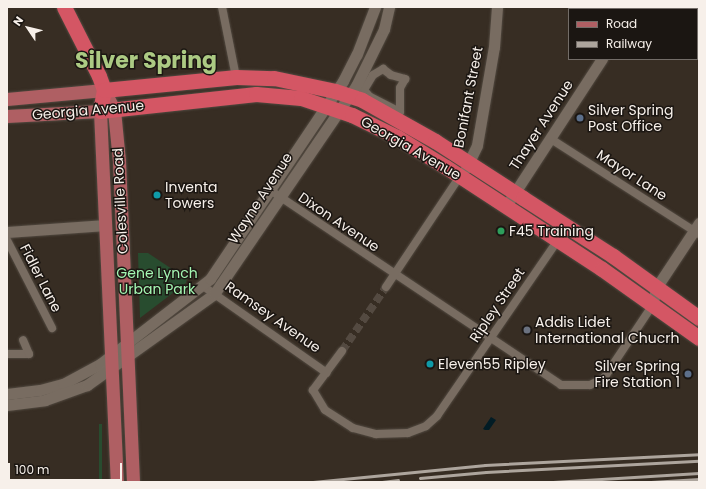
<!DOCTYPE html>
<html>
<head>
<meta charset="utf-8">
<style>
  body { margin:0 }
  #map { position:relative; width:706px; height:489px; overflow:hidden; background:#372d23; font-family:Poppins,sans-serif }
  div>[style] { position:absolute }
  .green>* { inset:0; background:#284c2f; transform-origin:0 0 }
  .water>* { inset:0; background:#021c25 }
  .street-tunnel>* { height:8px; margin-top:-4px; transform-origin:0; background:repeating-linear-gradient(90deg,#544a41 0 8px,transparent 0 12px) }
  .roads { filter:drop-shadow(0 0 1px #524a41) drop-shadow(0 0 1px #524a41) }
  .street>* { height:8px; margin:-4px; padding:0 4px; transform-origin:4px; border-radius:4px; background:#786c61 }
  .secondary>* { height:11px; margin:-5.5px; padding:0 5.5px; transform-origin:5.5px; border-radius:5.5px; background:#786c61 }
  .primary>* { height:13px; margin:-6.5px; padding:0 6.5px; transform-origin:6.5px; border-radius:6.5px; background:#af5f63 }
  .highway>* { height:15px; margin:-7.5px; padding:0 7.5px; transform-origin:7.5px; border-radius:7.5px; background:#d45664 }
  .rail>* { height:2.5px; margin:-1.25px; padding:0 1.25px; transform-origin:1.25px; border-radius:1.25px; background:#ada59d }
  .dots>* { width:11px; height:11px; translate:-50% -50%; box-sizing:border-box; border:2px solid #1b1612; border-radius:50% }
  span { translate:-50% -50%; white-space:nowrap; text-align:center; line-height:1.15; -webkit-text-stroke:3px #1b1612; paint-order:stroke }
  .street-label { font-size:14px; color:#f7f0ea }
  .poi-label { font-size:14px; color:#f7f0ea }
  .left { translate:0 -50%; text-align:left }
  .right { translate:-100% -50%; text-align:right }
  .park-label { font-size:14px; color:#a4f7b3 }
  .town-label { font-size:22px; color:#acca83; font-weight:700 }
  .frame { position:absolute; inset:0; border:8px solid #f7f0ea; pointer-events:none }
  .legend { position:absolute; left:568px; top:8px; width:130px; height:52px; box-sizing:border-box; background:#1b1612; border:1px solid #736d68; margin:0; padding:5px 7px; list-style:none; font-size:12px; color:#f7f0ea }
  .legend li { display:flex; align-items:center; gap:8px; height:20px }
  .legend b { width:20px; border:1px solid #736d68 }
  .north { position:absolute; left:8px; top:8px; width:40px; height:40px; -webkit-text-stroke:3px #1b1612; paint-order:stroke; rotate:305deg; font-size:11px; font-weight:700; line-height:16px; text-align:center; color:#f7f0ea }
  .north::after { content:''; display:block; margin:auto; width:14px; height:18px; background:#f7f0ea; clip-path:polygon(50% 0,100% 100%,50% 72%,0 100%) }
  .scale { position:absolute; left:8px; top:463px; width:114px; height:18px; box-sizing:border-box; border:2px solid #f7f0ea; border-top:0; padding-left:5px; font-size:12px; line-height:14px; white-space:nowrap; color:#f7f0ea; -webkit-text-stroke:3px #1b1612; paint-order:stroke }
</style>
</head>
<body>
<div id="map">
  <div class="green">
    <div style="clip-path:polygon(138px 253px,148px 253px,187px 279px,186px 283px,140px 318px)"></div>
    <div style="left:99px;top:424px;width:3px;height:58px"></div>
  </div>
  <div class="water">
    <div style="clip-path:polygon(491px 417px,496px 420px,489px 430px,485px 430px,483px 429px)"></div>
  </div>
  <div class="street-tunnel">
    <div style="left:342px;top:351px;width:78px;rotate:-55.5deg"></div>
  </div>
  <div class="roads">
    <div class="street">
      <div style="left:222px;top:7px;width:71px;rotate:78.7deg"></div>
      <div style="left:383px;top:69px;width:10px;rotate:37deg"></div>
      <div style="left:391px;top:75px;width:15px;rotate:16deg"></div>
      <div style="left:405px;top:79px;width:10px;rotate:119deg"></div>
      <div style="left:400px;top:88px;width:24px;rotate:90deg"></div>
      <div style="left:400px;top:112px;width:34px;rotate:-153deg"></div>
      <div style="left:370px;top:97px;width:9px;rotate:-131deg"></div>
      <div style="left:364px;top:90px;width:17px;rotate:-59deg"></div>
      <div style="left:373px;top:75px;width:12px;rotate:-31deg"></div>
      <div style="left:551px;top:139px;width:176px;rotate:32.7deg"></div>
      <div style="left:270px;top:190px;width:350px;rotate:33.8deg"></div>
      <div style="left:561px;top:385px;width:29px"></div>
      <div style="left:590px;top:385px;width:16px;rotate:-27deg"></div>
      <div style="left:604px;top:378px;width:87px;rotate:-56.3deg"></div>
      <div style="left:7px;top:240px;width:99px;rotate:62.9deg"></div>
      <div style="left:203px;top:286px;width:151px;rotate:35.1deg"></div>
      <div style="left:386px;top:287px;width:133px;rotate:-56.3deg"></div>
      <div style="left:342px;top:351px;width:49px;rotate:126.6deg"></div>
      <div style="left:313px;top:390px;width:23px;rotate:59deg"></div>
      <div style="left:325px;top:410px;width:33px;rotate:33deg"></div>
      <div style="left:353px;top:428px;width:24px;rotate:15deg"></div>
      <div style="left:376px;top:434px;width:32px;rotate:-2deg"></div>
      <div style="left:408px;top:433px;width:19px;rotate:-21deg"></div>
      <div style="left:426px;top:426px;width:15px;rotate:-42deg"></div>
      <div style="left:437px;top:416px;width:229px;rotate:-55.5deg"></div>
      <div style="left:7px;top:354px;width:22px"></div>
      <div style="left:29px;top:354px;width:15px;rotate:-113deg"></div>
    </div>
    <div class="secondary">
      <div style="left:682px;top:7px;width:4px;rotate:34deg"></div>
      <div style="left:634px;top:9px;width:2px;rotate:-63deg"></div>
      <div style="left:697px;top:17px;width:2px;rotate:27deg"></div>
      <div style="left:466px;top:168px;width:25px;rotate:-64deg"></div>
      <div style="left:477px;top:145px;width:99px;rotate:-80.2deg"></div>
      <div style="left:494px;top:47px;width:40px;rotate:-85.7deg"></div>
      <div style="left:506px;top:206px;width:176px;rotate:-56.9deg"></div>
      <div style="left:7px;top:232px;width:99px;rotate:-4deg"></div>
      <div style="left:652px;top:306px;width:18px;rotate:-77deg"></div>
      <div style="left:656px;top:288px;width:78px;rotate:-56.5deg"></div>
      <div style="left:7px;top:394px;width:33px;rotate:-7deg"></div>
      <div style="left:40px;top:390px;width:24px;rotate:-15deg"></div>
      <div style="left:63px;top:384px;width:42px;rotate:-28.4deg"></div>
      <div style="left:100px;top:364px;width:139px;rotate:-37.7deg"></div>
      <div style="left:210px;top:279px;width:239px;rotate:-56.1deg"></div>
      <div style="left:343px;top:81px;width:30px;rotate:-63deg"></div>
      <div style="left:357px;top:54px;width:50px;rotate:-69deg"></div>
      <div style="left:7px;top:405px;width:38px;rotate:-7deg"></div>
      <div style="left:45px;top:400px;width:45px;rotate:-19.7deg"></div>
      <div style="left:87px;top:385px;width:156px;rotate:-35.6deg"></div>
      <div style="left:214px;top:294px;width:252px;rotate:-55.7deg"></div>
      <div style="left:356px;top:86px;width:64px;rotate:-63.8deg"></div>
      <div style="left:384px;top:29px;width:23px;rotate:-77deg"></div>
    </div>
    <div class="primary">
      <div style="left:7px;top:99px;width:97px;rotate:-5.3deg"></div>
      <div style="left:104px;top:90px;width:22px;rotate:63deg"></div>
      <div style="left:114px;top:110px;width:51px;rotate:84.4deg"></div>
      <div style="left:119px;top:161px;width:321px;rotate:87.5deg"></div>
      <div style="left:7px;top:116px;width:93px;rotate:-3.1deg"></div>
      <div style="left:100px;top:111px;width:371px;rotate:87.4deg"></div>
    </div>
    <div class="highway">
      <div style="left:64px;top:7px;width:77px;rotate:63.1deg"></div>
      <div style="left:99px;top:76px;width:15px;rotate:70deg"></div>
      <div style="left:104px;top:90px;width:21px;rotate:101deg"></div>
      <div style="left:100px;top:111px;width:157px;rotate:-6.2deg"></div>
      <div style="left:256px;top:94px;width:45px;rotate:5.1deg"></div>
      <div style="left:301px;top:98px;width:54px;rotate:18.4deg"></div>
      <div style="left:352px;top:115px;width:50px;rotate:26.1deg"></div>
      <div style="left:397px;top:137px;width:57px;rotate:31.5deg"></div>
      <div style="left:446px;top:167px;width:186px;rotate:33.2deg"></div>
      <div style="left:602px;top:269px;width:119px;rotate:35.4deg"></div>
      <div style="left:104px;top:90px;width:133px;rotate:-5.6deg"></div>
      <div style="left:236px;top:77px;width:38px;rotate:2deg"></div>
      <div style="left:274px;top:78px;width:62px;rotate:12deg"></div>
      <div style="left:335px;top:91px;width:28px;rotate:18deg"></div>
      <div style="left:362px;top:100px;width:84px;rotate:29.3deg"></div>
      <div style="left:435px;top:141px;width:105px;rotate:32.9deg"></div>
      <div style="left:523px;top:198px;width:107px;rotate:32.8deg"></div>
      <div style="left:613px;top:256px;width:106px;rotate:35.8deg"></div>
    </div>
  </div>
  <div class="rail">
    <div style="left:420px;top:478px;width:66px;rotate:-5.2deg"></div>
    <div style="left:486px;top:472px;width:213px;rotate:-3deg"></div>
    <div style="left:313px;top:482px;width:173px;rotate:-5.6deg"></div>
    <div style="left:485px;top:465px;width:214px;rotate:-2.9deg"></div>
    <div style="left:382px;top:482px;width:16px;rotate:-7deg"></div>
    <div style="left:553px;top:482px;width:146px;rotate:-3.5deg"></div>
    <div style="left:651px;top:482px;width:48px;rotate:-3.6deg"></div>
  </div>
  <div class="dots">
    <div style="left:580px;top:118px;background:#5c6f8a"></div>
    <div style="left:157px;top:195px;background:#0f9aa8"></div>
    <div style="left:501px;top:231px;background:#2e9e5b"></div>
    <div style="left:527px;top:330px;background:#6b7280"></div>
    <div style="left:430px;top:364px;background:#0f9aa8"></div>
    <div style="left:688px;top:374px;background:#5c6f8a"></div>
  </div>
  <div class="street-label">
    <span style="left:468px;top:97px;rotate:-79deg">Bonifant Street</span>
    <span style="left:88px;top:110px;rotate:-5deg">Georgia Avenue</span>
    <span style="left:541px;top:125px;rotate:-57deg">Thayer Avenue</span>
    <span style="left:411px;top:148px;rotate:30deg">Georgia Avenue</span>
    <span style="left:632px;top:175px;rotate:33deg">Mayor Lane</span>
    <span style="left:260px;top:198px;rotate:-57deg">Wayne Avenue</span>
    <span style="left:120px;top:201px;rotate:-93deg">Colesville Road</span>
    <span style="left:339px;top:222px;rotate:34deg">Dixon Avenue</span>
    <span style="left:41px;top:278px;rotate:63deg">Fidler Lane</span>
    <span style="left:497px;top:305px;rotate:-56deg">Ripley Street</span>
    <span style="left:273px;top:317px;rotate:35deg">Ramsey Avenue</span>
  </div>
  <div class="poi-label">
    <span class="left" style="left:588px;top:118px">Silver Spring<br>Post Office</span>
    <span class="left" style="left:165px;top:195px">Inventa<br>Towers</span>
    <span class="left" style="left:509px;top:231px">F45 Training</span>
    <span class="left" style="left:535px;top:330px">Addis Lidet<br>International Chucrh</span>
    <span class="left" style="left:438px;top:364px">Eleven55 Ripley</span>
    <span class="right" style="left:680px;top:374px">Silver Spring<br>Fire Station 1</span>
  </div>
  <div class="park-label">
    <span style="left:157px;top:281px">Gene Lynch<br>Urban Park</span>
  </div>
  <div class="town-label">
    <span style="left:146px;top:61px">Silver Spring</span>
  </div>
  <div class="frame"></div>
  <ul class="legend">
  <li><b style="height:5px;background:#af5f63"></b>Road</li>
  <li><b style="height:5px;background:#ada59d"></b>Railway</li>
  </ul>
  <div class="north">N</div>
  <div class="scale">100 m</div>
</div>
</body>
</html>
